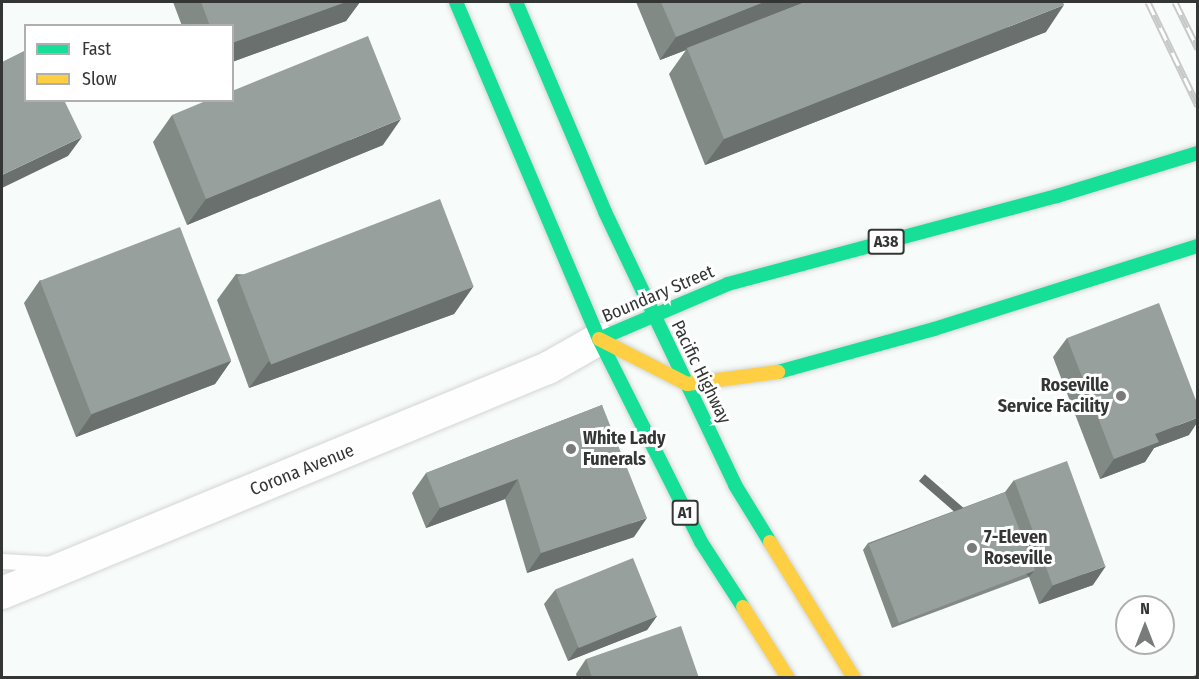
<!DOCTYPE html>
<html>
<head>
<meta charset="utf-8">
<style>
  body { margin:0 }
  #map { position:relative; width:1199px; height:679px; overflow:hidden; background:#f7fbf9; font-family:"Fira Sans Condensed",sans-serif }
  div>[style] { position:absolute }
  .roads { filter:drop-shadow(0 0 2px #d2d5d3) drop-shadow(0 0 2px #d2d5d3) }
  .lane>* { height:15px; margin:-7.5px; padding:0 7.5px; transform-origin:7.5px; border-radius:7.5px; background:#fefefe }
  .street>* { height:32px; margin:-16px; padding:0 16px; transform-origin:16px; border-radius:16px; background:#fefefe }
  .fast>* { height:14px; margin:-7px; padding:0 7px; transform-origin:7px; border-radius:7px; background:#16e098 }
  .slow>* { height:14px; margin:-7px; padding:0 7px; transform-origin:7px; border-radius:7px; background:#ffcf43 }
  .rail>* { height:7px; margin-top:-3.5px; transform-origin:0; background:repeating-linear-gradient(90deg,#fff 0 14px,#c8cac9 0 28px); box-sizing:border-box; border-block:2px solid #c8cac9 }
  .wall>* { inset:0; background:#828a86 }
  .shaded-wall>* { inset:0; background:#6a706d; transform-origin:0 0 }
  .building>* { inset:0; background:#97a09c; transform-origin:0 0 }
  .dots>* { width:16px; height:16px; translate:-50% -50%; box-sizing:border-box; border:3px solid #fff; border-radius:50% }
  span { translate:-50% -50%; white-space:nowrap; text-align:center; line-height:1.15; -webkit-text-stroke:6px #fff; paint-order:stroke }
  .shield-label span { padding:2px 4px; background:#fff; border:2px solid; border-radius:4px; -webkit-text-stroke-width:0 }
  .shield-label { font-size:16px; color:#343635; font-weight:700 }
  .street-label { font-size:18px; color:#343635 }
  .poi-label { font-size:18px; color:#343635; font-weight:700 }
  .right { translate:-100% -50%; text-align:right }
  .left { translate:0 -50%; text-align:left }
  .frame { position:absolute; inset:0; border:3px solid #343635; pointer-events:none }
  .legend { position:absolute; left:24px; top:24px; width:210px; height:78px; box-sizing:border-box; background:#fff; border:2px solid #aeafae; margin:0; padding:8px 10px; list-style:none; font-size:18px; color:#343635 }
  .legend li { display:flex; align-items:center; gap:12px; height:30px }
  .legend b { width:30px; border:2px solid #aeafae }
  .north { position:absolute; left:1115px; top:595px; width:60px; height:60px; box-sizing:border-box; background:#fff; border:2px solid #aeafae; border-radius:50%; rotate:0deg; font-size:16px; font-weight:700; line-height:24px; text-align:center; color:#343635 }
  .north::after { content:''; display:block; margin:auto; width:21px; height:27px; background:#787b7a; clip-path:polygon(50% 0,100% 100%,50% 72%,0 100%) }
</style>
</head>
<body>
<div id="map">
  <div class="roads">
    <div class="lane">
      <div style="left:2px;top:561px;width:50px;rotate:3.4deg"></div>
    </div>
    <div class="street">
      <div style="left:2px;top:593px;width:591px;rotate:-22.4deg"></div>
      <div style="left:548px;top:368px;width:59px;rotate:-29.6deg"></div>
    </div>
    <div class="fast">
      <div style="left:456px;top:2px;width:366px;rotate:67deg"></div>
      <div style="left:599px;top:339px;width:227px;rotate:63.3deg"></div>
      <div style="left:701px;top:542px;width:77px;rotate:57.1deg"></div>
      <div style="left:516px;top:2px;width:228px;rotate:67deg"></div>
      <div style="left:605px;top:212px;width:302px;rotate:64.5deg"></div>
      <div style="left:735px;top:485px;width:67px;rotate:58.4deg"></div>
      <div style="left:599px;top:339px;width:140px;rotate:-23.1deg"></div>
      <div style="left:728px;top:284px;width:341px;rotate:-15deg"></div>
      <div style="left:1057px;top:196px;width:147px;rotate:-17deg"></div>
      <div style="left:778px;top:372px;width:162px;rotate:-15.4deg"></div>
      <div style="left:934px;top:329px;width:277px;rotate:-17.5deg"></div>
    </div>
    <div class="slow">
      <div style="left:599px;top:339px;width:99px;rotate:27.1deg"></div>
      <div style="left:687px;top:384px;width:92px;rotate:-7.5deg"></div>
      <div style="left:770px;top:542px;width:160px;rotate:58.3deg"></div>
      <div style="left:743px;top:607px;width:84px;rotate:57.6deg"></div>
    </div>
  </div>
  <div class="rail">
    <div style="left:1148px;top:2px;width:115px;rotate:64.3deg"></div>
    <div style="left:1175px;top:2px;width:52px;rotate:63.9deg"></div>
  </div>
  <div class="wall">
    <div style="clip-path:polygon(173px 2px,360px 2px,346px 21px,232px 62px,232px 26px,182px 26px)"></div>
    <div style="clip-path:polygon(636px 2px,805px 2px,1046px 32px,705px 165px,669px 74px,686px 50px,660px 60px)"></div>
    <div style="clip-path:polygon(172px 115px,383px 145px,187px 225px,153px 142px)"></div>
    <div style="clip-path:polygon(236px 274px,473px 287px,454px 314px,249px 388px,217px 300px)"></div>
    <div style="clip-path:polygon(40px 280px,231px 361px,215px 384px,76px 437px,24px 303px)"></div>
    <div style="clip-path:polygon(1067px 338px,1189px 435px,1154px 448px,1145px 462px,1100px 479px,1053px 357px)"></div>
    <div style="clip-path:polygon(602px 405px,634px 537px,527px 573px,505px 499px,426px 528px,412px 493px,426px 473px)"></div>
    <div style="clip-path:polygon(1014px 480px,1093px 585px,1039px 604px,1029px 577px,892px 628px,863px 550px,868px 543px,1005px 492px)"></div>
    <div style="clip-path:polygon(555px 590px,657px 616px,647px 630px,568px 661px,544px 604px)"></div>
    <div style="clip-path:polygon(586px 659px,699px 678px,577px 678px,576px 674px)"></div>
  </div>
  <div class="shaded-wall">
    <div style="clip-path:polygon(346px 2px,360px 2px,346px 21px,232px 62px,232px 43px)"></div>
    <div style="clip-path:polygon(764px 2px,805px 2px,687px 48px,686px 50px,660px 60px,676px 37px)"></div>
    <div style="clip-path:polygon(1064px 5px,1046px 32px,705px 165px,724px 139px)"></div>
    <div style="clip-path:polygon(401px 119px,383px 145px,187px 225px,206px 199px)"></div>
    <div style="clip-path:polygon(82px 137px,68px 156px,2px 188px,2px 175px)"></div>
    <div style="clip-path:polygon(473px 287px,454px 314px,249px 388px,268px 362px)"></div>
    <div style="clip-path:polygon(231px 361px,215px 384px,76px 437px,92px 414px)"></div>
    <div style="clip-path:polygon(1197px 418px,1197px 423px,1189px 435px,1154px 448px,1145px 462px,1100px 479px,1114px 459px,1155px 434px)"></div>
    <div style="clip-path:polygon(518px 479px,505px 499px,426px 528px,440px 508px)"></div>
    <div style="clip-path:polygon(647px 518px,634px 537px,527px 573px,541px 553px)"></div>
    <div style="clip-path:polygon(1106px 566px,1093px 585px,1039px 604px,1053px 585px)"></div>
    <div style="left:1035px;top:570px;width:9px;height:146px;rotate:131deg"></div>
    <div style="clip-path:polygon(657px 616px,647px 630px,568px 661px,578px 647px)"></div>
  </div>
  <div class="building">
    <div style="clip-path:polygon(201px 2px,346px 2px,232px 43px,232px 26px,210px 26px)"></div>
    <div style="clip-path:polygon(661px 2px,764px 2px,676px 37px)"></div>
    <div style="clip-path:polygon(805px 2px,1063px 2px,1064px 5px,724px 139px,687px 48px)"></div>
    <div style="clip-path:polygon(368px 36px,401px 119px,206px 199px,172px 115px,208px 100px,232px 100px,232px 91px)"></div>
    <div style="clip-path:polygon(26px 50px,26px 100px,64px 100px,82px 137px,2px 175px,2px 62px)"></div>
    <div style="left:440px;top:199px;width:94px;height:217px;rotate:69deg"></div>
    <div style="left:180px;top:227px;width:143px;height:150px;rotate:69deg"></div>
    <div style="clip-path:polygon(1159px 303px,1197px 403px,1197px 418px,1155px 434px,1159px 442px,1114px 459px,1067px 338px)"></div>
    <div style="clip-path:polygon(602px 405px,647px 518px,541px 553px,518px 479px,440px 508px,426px 473px)"></div>
    <div style="left:1067px;top:461px;width:112px;height:56px;rotate:70deg"></div>
    <div style="left:1005px;top:492px;width:84px;height:146px;rotate:69deg"></div>
    <div style="left:633px;top:558px;width:63px;height:84px;rotate:68deg"></div>
    <div style="clip-path:polygon(681px 626px,699px 678px,592px 678px,586px 659px)"></div>
    <div style="clip-path:polygon(1197px 674px,1197px 678px,1190px 678px)"></div>
  </div>
  <div class="dots">
    <div style="left:1121px;top:396px;background:#787b7a"></div>
    <div style="left:571px;top:449px;background:#787b7a"></div>
    <div style="left:972px;top:548px;background:#787b7a"></div>
  </div>
  <div class="shield-label">
    <span style="left:886px;top:242px">A38</span>
    <span style="left:685px;top:513px">A1</span>
  </div>
  <div class="street-label">
    <span style="left:658px;top:294px;rotate:-23deg">Boundary Street</span>
    <span style="left:701px;top:372px;rotate:64deg">Pacific Highway</span>
    <span style="left:302px;top:470px;rotate:-22deg">Corona Avenue</span>
  </div>
  <div class="poi-label">
    <span class="right" style="left:1109px;top:396px">Roseville<br>Service Facility</span>
    <span class="left" style="left:583px;top:449px">White Lady<br>Funerals</span>
    <span class="left" style="left:984px;top:548px">7-Eleven<br>Roseville</span>
  </div>
  <div class="frame"></div>
  <ul class="legend">
  <li><b style="height:8px;background:#16e098"></b>Fast</li>
  <li><b style="height:8px;background:#ffcf43"></b>Slow</li>
  </ul>
  <div class="north">N</div>
</div>
</body>
</html>
